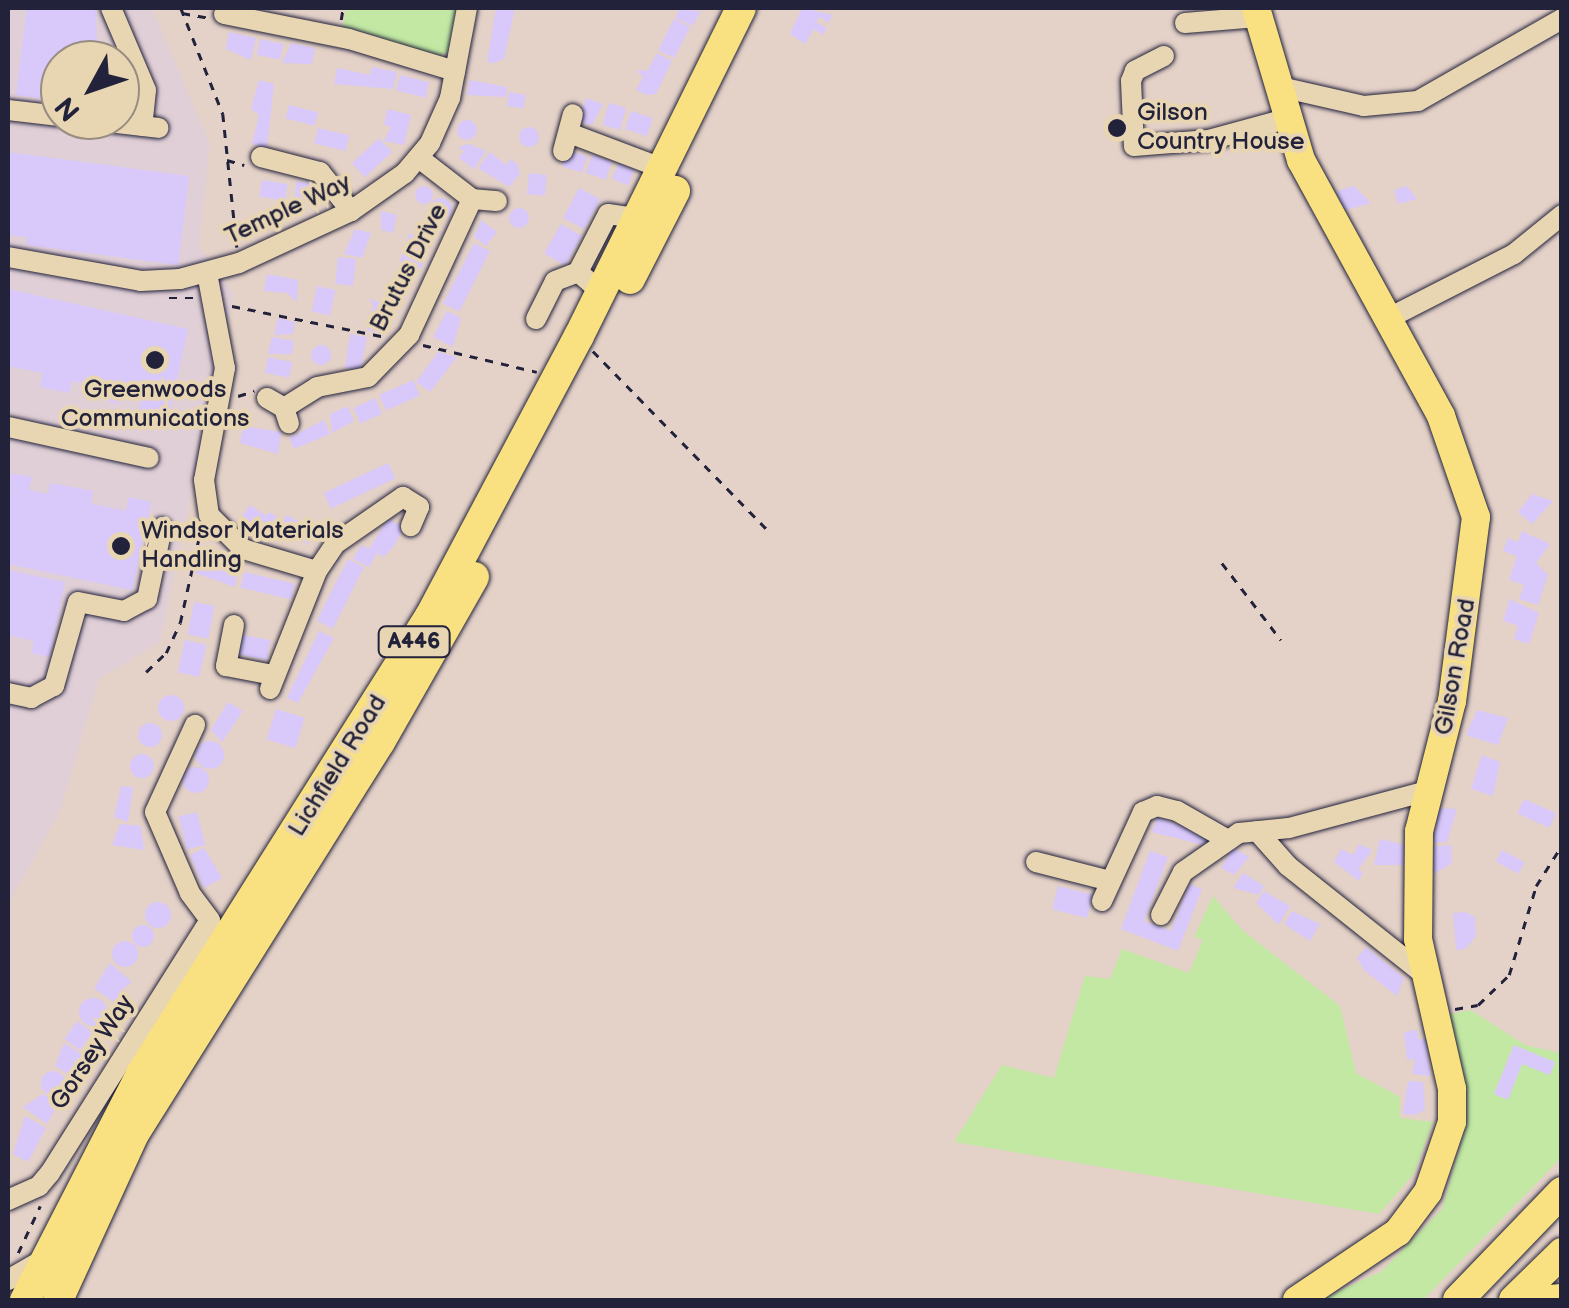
<!DOCTYPE html>
<html>
<head>
<meta charset="utf-8">
<style>
  body { margin:0 }
  #map { position:relative; width:1569px; height:1308px; overflow:hidden; background:#e4d1c8; font-family:"Balsamiq Sans",sans-serif }
  div>[style] { position:absolute }
  .built>* { inset:0; background:#e1cfd7 }
  .green>* { inset:0; background:#c2e8a3 }
  .building>* { inset:0; background:#d9c9fb; transform-origin:0 0 }
  .round { border-radius:50% }
  .path>* { height:2.5px; margin-top:-1.25px; transform-origin:0; background:repeating-linear-gradient(90deg,#22223b 0 8px,transparent 0 16px) }
  .roads { filter:drop-shadow(0 0 2px #22223b) drop-shadow(0 0 2px #22223b) }
  .minor>* { height:20px; margin:-10px; padding:0 10px; transform-origin:10px; border-radius:10px; background:#e8d5b2 }
  .major>* { height:28px; margin:-14px; padding:0 14px; transform-origin:14px; border-radius:14px; background:#f9e181 }
  .highway>* { height:30px; margin:-15px; padding:0 15px; transform-origin:15px; border-radius:15px; background:#f9e181 }
  .dots>* { width:28px; height:28px; translate:-50% -50%; box-sizing:border-box; border:5px solid #e8d5b2; border-radius:50% }
  span { translate:-50% -50%; white-space:nowrap; text-align:center; line-height:1.15; -webkit-text-stroke:8px #e8d5b2; paint-order:stroke }
  .shield-label span { padding:2px 8px; background:#e8d5b2; border:2px solid; border-radius:8px; -webkit-text-stroke-width:0 }
  .shield-label { font-size:22px; color:#22223b; font-weight:700 }
  .poi-label { font-size:25px; color:#22223b }
  .left { translate:0 -50%; text-align:left }
  .street-label { font-size:25px; color:#22223b }
  .frame { position:absolute; inset:0; border:10px solid #22223b; pointer-events:none }
  .north { position:absolute; left:40px; top:40px; width:100px; height:100px; box-sizing:border-box; background:#e8d5b2; border:2px solid #998d82; border-radius:50%; rotate:230deg; font-size:28px; font-weight:700; line-height:40px; text-align:center; color:#22223b }
  .north::after { content:''; display:block; margin:auto; width:35px; height:45px; background:#22223b; clip-path:polygon(50% 0,100% 100%,50% 72%,0 100%) }
</style>
</head>
<body>
<div id="map">
  <div class="built">
    <div style="clip-path:polygon(evenodd,8px 8px,152px 8px,210px 144px,199px 246px,234px 294px,160px 642px,99px 679px,60px 811px,8px 905px,8px 8px,60px 60px,120px 60px,120px 120px,60px 120px,60px 60px)"></div>
  </div>
  <div class="green">
    <div style="clip-path:polygon(346px 8px,458px 8px,451px 51px,438px 57px,343px 28px)"></div>
    <div style="clip-path:polygon(1213px 896px,1242px 930px,1340px 1006px,1356px 1073px,1400px 1097px,1400px 1118px,1433px 1122px,1413px 1175px,1379px 1214px,954px 1142px,1002px 1065px,1054px 1078px,1085px 976px,1110px 979px,1122px 949px,1189px 973px,1203px 940px,1194px 937px)"></div>
    <div style="clip-path:polygon(evenodd,1471px 1010px,1525px 1045px,1561px 1053px,1561px 1158px,1423px 1300px,1320px 1300px,1382px 1271px,1442px 1209px,1466px 1125px,1445px 1015px,1471px 1010px,1513px 1046px,1555px 1063px,1549px 1075px,1522px 1064px,1508px 1099px,1495px 1091px,1513px 1046px)"></div>
  </div>
  <div class="building">
    <div style="clip-path:polygon(27px 8px,96px 8px,97px 60px,60px 60px,60px 101px,16px 95px)"></div>
    <div style="clip-path:polygon(496px 8px,515px 8px,504px 59px,494px 63px,487px 62px)"></div>
    <div style="clip-path:polygon(680px 8px,701px 12px,692px 26px,675px 18px)"></div>
    <div style="clip-path:polygon(802px 8px,833px 15px,828px 23px,820px 17px,816px 22px,827px 28px,823px 35px,814px 29px,805px 44px,790px 34px)"></div>
    <div style="left:674px;top:19px;width:18px;height:35px;rotate:27deg"></div>
    <div style="clip-path:polygon(229px 32px,256px 38px,251px 60px,226px 49px)"></div>
    <div style="left:260px;top:39px;width:24px;height:16px;rotate:12deg"></div>
    <div style="clip-path:polygon(291px 43px,315px 48px,312px 64px,282px 63px)"></div>
    <div style="clip-path:polygon(657px 53px,672px 61px,656px 94px,647px 95px,636px 90px,643px 77px,636px 70px,647px 71px)"></div>
    <div style="clip-path:polygon(372px 67px,397px 72px,393px 89px,334px 84px,337px 68px,370px 75px)"></div>
    <div style="left:400px;top:75px;width:30px;height:16px;rotate:14deg"></div>
    <div style="clip-path:polygon(259px 80px,274px 84px,267px 148px,252px 144px,259px 115px,251px 109px)"></div>
    <div style="clip-path:polygon(470px 80px,507px 87px,506px 97px,467px 95px)"></div>
    <div style="left:509px;top:92px;width:17px;height:14px;rotate:10deg"></div>
    <div style="clip-path:polygon(586px 98px,603px 104px,592px 125px,578px 121px)"></div>
    <div style="left:609px;top:103px;width:18px;height:23px;rotate:16deg"></div>
    <div style="left:289px;top:105px;width:30px;height:14px;rotate:14deg"></div>
    <div style="clip-path:polygon(387px 109px,411px 115px,404px 145px,384px 141px,391px 127px,384px 125px)"></div>
    <div style="left:631px;top:111px;width:23px;height:19px;rotate:18deg"></div>
    <div class="round" style="left:457px;top:120px;width:20px;height:20px"></div>
    <div class="round" style="left:519px;top:127px;width:20px;height:20px"></div>
    <div style="left:318px;top:128px;width:32px;height:16px;rotate:13deg"></div>
    <div style="left:379px;top:138px;width:19px;height:37px;rotate:47deg"></div>
    <div style="clip-path:polygon(469px 144px,486px 151px,474px 169px,459px 158px,464px 151px,458px 147px)"></div>
    <div style="left:567px;top:150px;width:21px;height:17px;rotate:17deg"></div>
    <div style="clip-path:polygon(8px 152px,189px 176px,178px 265px,27px 245px,27px 237px,8px 235px)"></div>
    <div style="clip-path:polygon(490px 152px,506px 165px,511px 159px,517px 164px,520px 174px,509px 187px,478px 168px)"></div>
    <div style="left:592px;top:155px;width:21px;height:19px;rotate:19deg"></div>
    <div style="left:619px;top:163px;width:17px;height:17px;rotate:24deg"></div>
    <div style="left:529px;top:173px;width:18px;height:21px;rotate:6deg"></div>
    <div style="left:262px;top:180px;width:26px;height:17px;rotate:9deg"></div>
    <div style="left:297px;top:181px;width:26px;height:17px;rotate:9deg"></div>
    <div class="round" style="left:415px;top:186px;width:18px;height:18px"></div>
    <div style="clip-path:polygon(1354px 186px,1371px 203px,1342px 211px,1337px 191px)"></div>
    <div style="clip-path:polygon(1407px 186px,1417px 199px,1398px 204px,1394px 190px)"></div>
    <div style="left:579px;top:188px;width:24px;height:34px;rotate:28deg"></div>
    <div class="round" style="left:430px;top:198px;width:22px;height:22px"></div>
    <div class="round" style="left:509px;top:208px;width:20px;height:20px"></div>
    <div style="clip-path:polygon(381px 211px,397px 215px,393px 233px,381px 230px)"></div>
    <div style="clip-path:polygon(481px 220px,497px 232px,486px 246px,474px 237px)"></div>
    <div style="left:561px;top:224px;width:24px;height:34px;rotate:30deg"></div>
    <div style="clip-path:polygon(355px 229px,371px 233px,362px 258px,344px 254px)"></div>
    <div style="clip-path:polygon(409px 234px,428px 238px,422px 268px,411px 271px,405px 300px,386px 302px)"></div>
    <div style="left:474px;top:243px;width:18px;height:68px;rotate:27deg"></div>
    <div style="left:338px;top:257px;width:18px;height:27px;rotate:6deg"></div>
    <div style="clip-path:polygon(267px 274px,298px 280px,297px 302px,287px 293px,264px 291px)"></div>
    <div style="left:317px;top:286px;width:19px;height:26px;rotate:12deg"></div>
    <div style="clip-path:polygon(8px 289px,188px 329px,169px 416px,139px 409px,142px 395px,121px 391px,119px 404px,89px 397px,92px 385px,72px 381px,69px 393px,40px 387px,43px 373px,8px 366px)"></div>
    <div style="clip-path:polygon(369px 298px,391px 308px,385px 334px,367px 330px,373px 305px)"></div>
    <div style="clip-path:polygon(447px 311px,461px 318px,453px 347px,433px 337px)"></div>
    <div style="clip-path:polygon(278px 318px,295px 322px,293px 334px,274px 335px)"></div>
    <div style="clip-path:polygon(350px 334px,367px 337px,360px 370px,345px 368px)"></div>
    <div style="clip-path:polygon(272px 337px,294px 341px,292px 354px,268px 354px)"></div>
    <div class="round" style="left:311px;top:345px;width:20px;height:20px"></div>
    <div style="clip-path:polygon(438px 352px,457px 357px,430px 392px,416px 382px)"></div>
    <div style="left:268px;top:357px;width:25px;height:16px;rotate:12deg"></div>
    <div style="left:413px;top:380px;width:17px;height:37px;rotate:66deg"></div>
    <div style="left:375px;top:398px;width:17px;height:24px;rotate:65deg"></div>
    <div style="clip-path:polygon(348px 406px,354px 421px,332px 433px,330px 414px)"></div>
    <div style="clip-path:polygon(324px 420px,330px 434px,294px 449px,289px 438px)"></div>
    <div style="clip-path:polygon(243px 426px,281px 432px,278px 454px,240px 443px)"></div>
    <div style="left:388px;top:463px;width:17px;height:71px;rotate:65deg"></div>
    <div style="clip-path:polygon(11px 473px,32px 477px,29px 490px,48px 494px,50px 483px,93px 491px,91px 504px,108px 507px,126px 511px,129px 497px,151px 502px,132px 590px,8px 564px)"></div>
    <div style="clip-path:polygon(1532px 494px,1553px 501px,1532px 524px,1518px 512px)"></div>
    <div style="clip-path:polygon(250px 505px,266px 516px,269px 512px,283px 521px,287px 515px,317px 532px,308px 544px,277px 529px,274px 534px,257px 529px,241px 518px)"></div>
    <div style="clip-path:polygon(388px 519px,404px 527px,396px 543px,384px 557px,377px 553px,369px 567px,353px 559px,361px 545px,369px 549px)"></div>
    <div style="clip-path:polygon(1522px 531px,1550px 544px,1536px 563px,1548px 575px,1538px 605px,1519px 599px,1524px 585px,1509px 580px,1517px 556px,1503px 551px,1508px 538px,1518px 542px)"></div>
    <div style="clip-path:polygon(198px 557px,238px 569px,235px 587px,195px 573px)"></div>
    <div style="left:348px;top:559px;width:18px;height:69px;rotate:27deg"></div>
    <div style="clip-path:polygon(8px 570px,65px 582px,49px 657px,31px 653px,34px 641px,8px 635px)"></div>
    <div style="left:244px;top:572px;width:52px;height:16px;rotate:13deg"></div>
    <div style="clip-path:polygon(1510px 599px,1539px 613px,1529px 644px,1514px 639px,1518px 626px,1503px 621px)"></div>
    <div style="left:194px;top:602px;width:21px;height:33px;rotate:11deg"></div>
    <div style="clip-path:polygon(319px 631px,334px 638px,298px 703px,287px 698px)"></div>
    <div style="left:238px;top:634px;width:33px;height:20px;rotate:11deg"></div>
    <div style="left:185px;top:640px;width:22px;height:33px;rotate:13deg"></div>
    <div class="round" style="left:158px;top:695px;width:26px;height:26px"></div>
    <div style="clip-path:polygon(228px 702px,243px 711px,222px 742px,211px 730px)"></div>
    <div style="left:276px;top:709px;width:30px;height:32px;rotate:17deg"></div>
    <div style="clip-path:polygon(1477px 710px,1508px 718px,1498px 745px,1466px 735px)"></div>
    <div class="round" style="left:138px;top:723px;width:24px;height:24px"></div>
    <div class="round" style="left:196px;top:741px;width:28px;height:28px"></div>
    <div class="round" style="left:130px;top:754px;width:24px;height:24px"></div>
    <div style="clip-path:polygon(1482px 755px,1500px 762px,1493px 796px,1471px 789px)"></div>
    <div class="round" style="left:183px;top:767px;width:26px;height:26px"></div>
    <div style="clip-path:polygon(121px 786px,133px 787px,128px 822px,114px 817px)"></div>
    <div style="left:1524px;top:799px;width:35px;height:16px;rotate:24deg"></div>
    <div style="clip-path:polygon(1433px 808px,1457px 809px,1447px 842px,1433px 843px)"></div>
    <div style="left:197px;top:812px;width:34px;height:19px;rotate:76deg"></div>
    <div style="clip-path:polygon(1158px 817px,1207px 836px,1204px 845px,1152px 832px)"></div>
    <div style="clip-path:polygon(120px 824px,141px 826px,144px 850px,112px 845px)"></div>
    <div style="clip-path:polygon(1380px 839px,1409px 846px,1404px 865px,1374px 865px)"></div>
    <div style="clip-path:polygon(1359px 844px,1372px 850px,1358px 870px,1363px 872px,1359px 881px,1334px 862px,1341px 849px,1353px 855px)"></div>
    <div style="clip-path:polygon(1451px 845px,1452px 863px,1427px 878px,1424px 847px)"></div>
    <div style="clip-path:polygon(204px 848px,222px 878px,204px 888px,190px 855px)"></div>
    <div style="clip-path:polygon(1233px 848px,1249px 857px,1234px 875px,1221px 868px)"></div>
    <div style="left:1502px;top:850px;width:26px;height:13px;rotate:29deg"></div>
    <div style="clip-path:polygon(1150px 851px,1168px 857px,1144px 921px,1171px 931px,1189px 884px,1202px 889px,1178px 951px,1121px 929px)"></div>
    <div style="clip-path:polygon(1243px 873px,1264px 886px,1259px 895px,1233px 888px)"></div>
    <div style="left:1058px;top:886px;width:36px;height:24px;rotate:14deg"></div>
    <div style="clip-path:polygon(1264px 891px,1290px 906px,1279px 925px,1256px 903px)"></div>
    <div class="round" style="left:145px;top:902px;width:26px;height:26px"></div>
    <div style="clip-path:polygon(1292px 911px,1320px 924px,1310px 941px,1284px 924px)"></div>
    <div style="clip-path:polygon(1465px 912px,1475px 917px,1476px 936px,1465px 949px,1456px 950px,1453px 913px)"></div>
    <div class="round" style="left:132px;top:925px;width:22px;height:22px"></div>
    <div class="round" style="left:112px;top:941px;width:26px;height:26px"></div>
    <div style="clip-path:polygon(1366px 947px,1404px 978px,1397px 996px,1365px 971px,1357px 958px)"></div>
    <div style="clip-path:polygon(110px 963px,132px 982px,120px 991px,118px 1005px,94px 988px)"></div>
    <div class="round" style="left:79px;top:998px;width:28px;height:28px"></div>
    <div style="left:77px;top:1021px;width:19px;height:22px;rotate:35deg"></div>
    <div style="clip-path:polygon(1417px 1030px,1418px 1039px,1426px 1039px,1430px 1076px,1412px 1074px,1415px 1059px,1407px 1060px,1404px 1032px)"></div>
    <div style="clip-path:polygon(64px 1043px,83px 1055px,69px 1075px,55px 1066px)"></div>
    <div style="clip-path:polygon(1514px 1045px,1555px 1062px,1550px 1075px,1522px 1064px,1508px 1100px,1494px 1094px)"></div>
    <div class="round" style="left:41px;top:1071px;width:24px;height:24px"></div>
    <div style="clip-path:polygon(1408px 1081px,1423px 1082px,1425px 1110px,1415px 1115px,1403px 1114px)"></div>
    <div style="clip-path:polygon(43px 1094px,59px 1103px,47px 1124px,23px 1107px)"></div>
    <div style="clip-path:polygon(25px 1116px,46px 1128px,28px 1162px,13px 1154px)"></div>
  </div>
  <div class="path">
    <div style="left:181px;top:8px;width:114px;rotate:68.4deg"></div>
    <div style="left:223px;top:114px;width:134px;rotate:84deg"></div>
    <div style="left:182px;top:13px;width:27px;rotate:10deg"></div>
    <div style="left:341px;top:20px;width:12px;rotate:-81deg"></div>
    <div style="left:227px;top:160px;width:18px;rotate:16deg"></div>
    <div style="left:236px;top:223px;width:37px;rotate:6deg"></div>
    <div style="left:169px;top:298px;width:26px"></div>
    <div style="left:232px;top:306px;width:157px;rotate:11.4deg"></div>
    <div style="left:423px;top:345px;width:117px;rotate:13.3deg"></div>
    <div style="left:593px;top:351px;width:249px;rotate:45.7deg"></div>
    <div style="left:238px;top:396px;width:17px;rotate:-17deg"></div>
    <div style="left:1222px;top:563px;width:97px;rotate:52.5deg"></div>
    <div style="left:146px;top:672px;width:28px;rotate:-44deg"></div>
    <div style="left:166px;top:653px;width:33px;rotate:-65deg"></div>
    <div style="left:180px;top:623px;width:92px;rotate:-77.5deg"></div>
    <div style="left:1455px;top:1009px;width:23px;rotate:-10deg"></div>
    <div style="left:1478px;top:1005px;width:43px;rotate:-44.1deg"></div>
    <div style="left:1509px;top:975px;width:93px;rotate:-73.1deg"></div>
    <div style="left:1536px;top:886px;width:49px;rotate:-57.6deg"></div>
    <div style="left:18px;top:1253px;width:52px;rotate:-64.9deg"></div>
  </div>
  <div class="roads">
    <div class="minor">
      <div style="left:111px;top:8px;width:89px;rotate:66.9deg"></div>
      <div style="left:146px;top:90px;width:36px;rotate:96deg"></div>
      <div style="left:224px;top:14px;width:127px;rotate:11.3deg"></div>
      <div style="left:349px;top:39px;width:111px;rotate:16.8deg"></div>
      <div style="left:1185px;top:23px;width:73px;rotate:-4.7deg"></div>
      <div style="left:1164px;top:56px;width:33px;rotate:153deg"></div>
      <div style="left:1135px;top:71px;width:11px;rotate:112deg"></div>
      <div style="left:1131px;top:81px;width:65px;rotate:87.4deg"></div>
      <div style="left:1134px;top:146px;width:75px;rotate:-4.6deg"></div>
      <div style="left:1209px;top:140px;width:79px;rotate:-15.4deg"></div>
      <div style="left:1276px;top:86px;width:90px;rotate:12.8deg"></div>
      <div style="left:1364px;top:106px;width:54px;rotate:-5.3deg"></div>
      <div style="left:1418px;top:101px;width:166px;rotate:-29.7deg"></div>
      <div style="left:8px;top:110px;width:52px;rotate:6.6deg"></div>
      <div style="left:91px;top:120px;width:68px;rotate:6.7deg"></div>
      <div style="left:569px;top:133px;width:102px;rotate:20.8deg"></div>
      <div style="left:563px;top:151px;width:38px;rotate:-75deg"></div>
      <div style="left:261px;top:157px;width:61px;rotate:14.3deg"></div>
      <div style="left:320px;top:172px;width:50px;rotate:51.5deg"></div>
      <div style="left:472px;top:199px;width:25px;rotate:5deg"></div>
      <div style="left:8px;top:257px;width:135px;rotate:10.2deg"></div>
      <div style="left:141px;top:281px;width:39px;rotate:-3deg"></div>
      <div style="left:180px;top:279px;width:61px;rotate:-15.2deg"></div>
      <div style="left:239px;top:263px;width:123px;rotate:-24.9deg"></div>
      <div style="left:351px;top:211px;width:66px;rotate:-35.1deg"></div>
      <div style="left:405px;top:173px;width:39px;rotate:-50deg"></div>
      <div style="left:430px;top:143px;width:49px;rotate:-66deg"></div>
      <div style="left:450px;top:98px;width:92px;rotate:-79.3deg"></div>
      <div style="left:207px;top:273px;width:97px;rotate:79.3deg"></div>
      <div style="left:225px;top:368px;width:114px;rotate:100.6deg"></div>
      <div style="left:204px;top:480px;width:35px;rotate:82deg"></div>
      <div style="left:209px;top:515px;width:48px;rotate:45deg"></div>
      <div style="left:243px;top:549px;width:77px;rotate:16.6deg"></div>
      <div style="left:601px;top:292px;width:30px;rotate:-139deg"></div>
      <div style="left:578px;top:272px;width:65px;rotate:-62.7deg"></div>
      <div style="left:608px;top:214px;width:29px;rotate:8deg"></div>
      <div style="left:536px;top:319px;width:42px;rotate:-63.4deg"></div>
      <div style="left:555px;top:281px;width:25px;rotate:-21deg"></div>
      <div style="left:1387px;top:319px;width:143px;rotate:-27.1deg"></div>
      <div style="left:1514px;top:254px;width:62px;rotate:-39.1deg"></div>
      <div style="left:267px;top:398px;width:20px;rotate:30deg"></div>
      <div style="left:284px;top:408px;width:16px;rotate:72deg"></div>
      <div style="left:284px;top:408px;width:39px;rotate:-32deg"></div>
      <div style="left:317px;top:387px;width:52px;rotate:-11.1deg"></div>
      <div style="left:368px;top:377px;width:59px;rotate:-45.7deg"></div>
      <div style="left:409px;top:335px;width:150px;rotate:-65.1deg"></div>
      <div style="left:472px;top:199px;width:67px;rotate:-142.3deg"></div>
      <div style="left:8px;top:427px;width:144px;rotate:12.4deg"></div>
      <div style="left:234px;top:625px;width:42px;rotate:101deg"></div>
      <div style="left:226px;top:666px;width:48px;rotate:10.8deg"></div>
      <div style="left:270px;top:689px;width:127px;rotate:-68.3deg"></div>
      <div style="left:317px;top:571px;width:32px;rotate:-56deg"></div>
      <div style="left:335px;top:544px;width:83px;rotate:-34.7deg"></div>
      <div style="left:403px;top:497px;width:19px;rotate:32deg"></div>
      <div style="left:419px;top:507px;width:21px;rotate:113deg"></div>
      <div style="left:8px;top:693px;width:24px;rotate:12deg"></div>
      <div style="left:31px;top:698px;width:26px;rotate:-28deg"></div>
      <div style="left:54px;top:686px;width:87px;rotate:-74.1deg"></div>
      <div style="left:78px;top:602px;width:47px;rotate:11.1deg"></div>
      <div style="left:124px;top:611px;width:26px;rotate:-28deg"></div>
      <div style="left:147px;top:599px;width:73px;rotate:-78.1deg"></div>
      <div style="left:1257px;top:831px;width:47px;rotate:48.5deg"></div>
      <div style="left:1288px;top:866px;width:174px;rotate:38.5deg"></div>
      <div style="left:1036px;top:862px;width:76px;rotate:14.4deg"></div>
      <div style="left:1102px;top:901px;width:98px;rotate:-65.3deg"></div>
      <div style="left:1143px;top:812px;width:15px;rotate:-23deg"></div>
      <div style="left:1157px;top:806px;width:21px;rotate:14deg"></div>
      <div style="left:1177px;top:811px;width:59px;rotate:29.6deg"></div>
      <div style="left:1161px;top:915px;width:48px;rotate:-62.9deg"></div>
      <div style="left:1183px;top:872px;width:68px;rotate:-34.9deg"></div>
      <div style="left:1239px;top:833px;width:50px;rotate:-5.7deg"></div>
      <div style="left:1289px;top:828px;width:143px;rotate:-15deg"></div>
      <div style="left:8px;top:1200px;width:34px;rotate:-24deg"></div>
      <div style="left:39px;top:1186px;width:17px;rotate:-50deg"></div>
      <div style="left:50px;top:1173px;width:299px;rotate:-57.7deg"></div>
      <div style="left:210px;top:920px;width:34px;rotate:-127deg"></div>
      <div style="left:190px;top:893px;width:88px;rotate:-113.4deg"></div>
      <div style="left:155px;top:812px;width:96px;rotate:-65.3deg"></div>
      <div style="left:8px;top:1280px;width:36px;rotate:-30deg"></div>
    </div>
    <div class="major">
      <div style="left:1256px;top:8px;width:159px;rotate:73.5deg"></div>
      <div style="left:1301px;top:160px;width:292px;rotate:61.3deg"></div>
      <div style="left:1441px;top:416px;width:107px;rotate:70.9deg"></div>
      <div style="left:1476px;top:517px;width:186px;rotate:97.4deg"></div>
      <div style="left:1452px;top:701px;width:134px;rotate:104.2deg"></div>
      <div style="left:1419px;top:831px;width:108px;rotate:90.5deg"></div>
      <div style="left:1418px;top:939px;width:154px;rotate:77.2deg"></div>
      <div style="left:1452px;top:1089px;width:33px;rotate:90deg"></div>
      <div style="left:1452px;top:1122px;width:74px;rotate:108.9deg"></div>
      <div style="left:1428px;top:1192px;width:50px;rotate:126.9deg"></div>
      <div style="left:1398px;top:1232px;width:122px;rotate:146deg"></div>
    </div>
    <div class="highway">
      <div style="left:630px;top:279px;width:99px;rotate:-62.9deg"></div>
      <div style="left:25px;top:1300px;width:254px;rotate:-62.8deg"></div>
      <div style="left:141px;top:1074px;width:542px;rotate:-57.75deg"></div>
      <div style="left:430px;top:616px;width:317px;rotate:-62deg"></div>
      <div style="left:579px;top:336px;width:366px;rotate:-63.7deg"></div>
      <div style="left:58px;top:1300px;width:183px;rotate:-65.4deg"></div>
      <div style="left:134px;top:1134px;width:463px;rotate:-57.9deg"></div>
      <div style="left:380px;top:742px;width:190px;rotate:-60.3deg"></div>
      <div style="left:1458px;top:1300px;width:150px;rotate:-46.1deg"></div>
      <div style="left:1514px;top:1300px;width:67px;rotate:-44.4deg"></div>
      <div style="left:1550px;top:1300px;width:12px;rotate:-5deg"></div>
    </div>
  </div>
  <div class="dots">
    <div style="left:1117px;top:128px;background:#22223b"></div>
    <div style="left:155px;top:360px;background:#22223b"></div>
    <div style="left:121px;top:546px;background:#22223b"></div>
  </div>
  <div class="shield-label">
    <span style="left:414px;top:642px">A446</span>
  </div>
  <div class="poi-label">
    <span class="left" style="left:1137px;top:128px">Gilson<br>Country House</span>
    <span style="left:155px;top:405px">Greenwoods<br>Communications</span>
    <span class="left" style="left:141px;top:546px">Windsor Materials<br>Handling</span>
  </div>
  <div class="street-label">
    <span style="left:288px;top:210px;rotate:-25deg">Temple Way</span>
    <span style="left:409px;top:268px;rotate:-63deg">Brutus Drive</span>
    <span style="left:1456px;top:667px;rotate:-80deg">Gilson Road</span>
    <span style="left:338px;top:766px;rotate:-58deg">Lichfield Road</span>
    <span style="left:93px;top:1053px;rotate:-57deg">Gorsey Way</span>
  </div>
  <div class="frame"></div>
  <div class="north">N</div>
</div>
</body>
</html>
